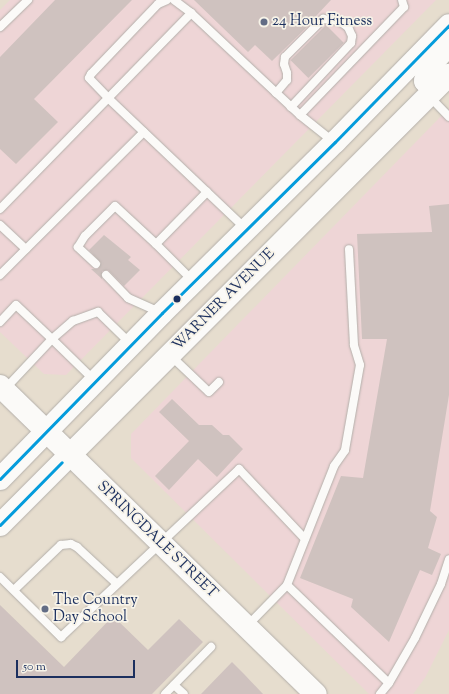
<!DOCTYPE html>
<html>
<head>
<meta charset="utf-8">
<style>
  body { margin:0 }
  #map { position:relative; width:449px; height:694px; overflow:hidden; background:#e6ddce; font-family:"Sorts Mill Goudy",serif }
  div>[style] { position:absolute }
  .built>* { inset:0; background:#eed5d6 }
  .building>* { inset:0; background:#cfc2bf; transform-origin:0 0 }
  .roads { filter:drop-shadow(0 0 1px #b3afaa) drop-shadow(0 0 1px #b3afaa) }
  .lane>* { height:8px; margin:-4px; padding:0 4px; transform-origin:4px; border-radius:4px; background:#fbfaf8 }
  .secondary>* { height:22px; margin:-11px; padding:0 11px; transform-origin:11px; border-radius:11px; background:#fbfaf8 }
  .primary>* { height:22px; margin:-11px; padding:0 11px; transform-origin:11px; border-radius:11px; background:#fbfaf8 }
  .bus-1>* { height:3px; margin:-1.5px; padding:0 1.5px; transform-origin:1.5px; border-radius:1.5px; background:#049cdc }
  .dots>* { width:11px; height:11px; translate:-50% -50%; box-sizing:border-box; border:2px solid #f7f3e8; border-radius:50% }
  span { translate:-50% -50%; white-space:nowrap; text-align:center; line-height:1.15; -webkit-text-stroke:3.5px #f7f3e8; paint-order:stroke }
  .poi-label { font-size:15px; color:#1b2f5e }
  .left { translate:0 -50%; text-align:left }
  .street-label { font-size:15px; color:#1b2f5e }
  .scale { position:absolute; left:16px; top:660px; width:119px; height:18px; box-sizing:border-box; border:2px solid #1b2f5e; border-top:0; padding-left:5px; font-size:12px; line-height:14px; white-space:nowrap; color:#1b2f5e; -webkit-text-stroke:3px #f7f3e8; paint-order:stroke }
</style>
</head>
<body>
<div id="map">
  <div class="built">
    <div style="clip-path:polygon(10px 0,436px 0,66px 375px,44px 374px,0 332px,0 10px)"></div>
    <div style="clip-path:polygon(449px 108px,449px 630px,425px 678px,413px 694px,369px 694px,131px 458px,131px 434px)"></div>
  </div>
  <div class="building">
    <div style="clip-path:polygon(55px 0,132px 0,34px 99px,58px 122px,16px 164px,0 149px,0 57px)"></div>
    <div style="clip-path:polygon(194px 0,331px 0,316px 16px,317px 17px,272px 61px,255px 45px,248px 52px)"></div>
    <div style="left:326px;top:25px;width:25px;height:50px;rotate:45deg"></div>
    <div style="clip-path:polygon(449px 204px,449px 395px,430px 511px,437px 517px,428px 548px,441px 554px,432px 575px,420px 570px,389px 642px,351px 607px,353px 599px,300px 578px,341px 476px,363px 478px,387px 339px,362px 339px,357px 234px,432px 232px,429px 206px)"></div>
    <div style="clip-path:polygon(104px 235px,131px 257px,128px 260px,140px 270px,124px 286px,108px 270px,102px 271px,102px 279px,91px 269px,98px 269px,101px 263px,89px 250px)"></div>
    <div style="clip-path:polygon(172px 399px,199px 425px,212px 425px,223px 435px,229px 435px,243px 449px,217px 477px,198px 459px,169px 490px,155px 476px,189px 441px,159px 412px)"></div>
    <div style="clip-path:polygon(0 605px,64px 667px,113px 616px,148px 650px,179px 619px,203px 642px,152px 694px,0 694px)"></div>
    <div style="clip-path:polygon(232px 662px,244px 674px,263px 694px,201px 694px)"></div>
  </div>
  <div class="roads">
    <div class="lane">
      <div style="left:167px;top:0;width:10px;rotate:156deg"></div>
      <div style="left:158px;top:4px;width:97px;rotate:133.7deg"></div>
      <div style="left:91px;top:74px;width:4px;rotate:117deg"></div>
      <div style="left:89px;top:78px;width:28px;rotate:46deg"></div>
      <div style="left:108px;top:98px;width:190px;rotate:43.5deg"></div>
      <div style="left:174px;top:0;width:21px;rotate:37deg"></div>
      <div style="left:191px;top:13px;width:149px;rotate:43.1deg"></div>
      <div style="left:300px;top:115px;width:43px;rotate:38.5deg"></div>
      <div style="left:0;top:27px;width:39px;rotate:-44deg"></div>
      <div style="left:276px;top:93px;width:17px;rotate:-50deg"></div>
      <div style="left:287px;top:80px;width:7px;rotate:-90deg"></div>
      <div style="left:287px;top:73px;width:9px;rotate:-108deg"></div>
      <div style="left:284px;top:64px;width:7px;rotate:-82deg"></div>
      <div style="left:285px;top:57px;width:54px;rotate:-45deg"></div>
      <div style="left:323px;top:19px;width:16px;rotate:7deg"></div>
      <div style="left:339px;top:21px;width:11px;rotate:34deg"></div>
      <div style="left:348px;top:27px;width:10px;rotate:66deg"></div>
      <div style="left:352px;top:36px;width:7px;rotate:98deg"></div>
      <div style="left:351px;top:43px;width:88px;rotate:133.2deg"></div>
      <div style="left:429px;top:96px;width:29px;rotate:46deg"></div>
      <div style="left:300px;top:115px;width:150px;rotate:-46.1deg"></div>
      <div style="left:404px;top:7px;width:7px;rotate:-106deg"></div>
      <div style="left:0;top:209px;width:274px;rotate:-45.7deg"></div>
      <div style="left:0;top:225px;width:35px;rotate:43deg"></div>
      <div style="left:26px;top:249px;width:37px;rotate:135deg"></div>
      <div style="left:26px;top:249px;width:166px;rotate:-44.8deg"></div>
      <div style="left:96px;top:264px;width:25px;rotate:-137deg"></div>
      <div style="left:78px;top:247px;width:13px;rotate:-58deg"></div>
      <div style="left:85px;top:236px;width:42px;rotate:-45deg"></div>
      <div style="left:115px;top:206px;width:56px;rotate:42.8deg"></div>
      <div style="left:106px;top:275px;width:32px;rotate:46deg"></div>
      <div style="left:128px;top:298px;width:35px;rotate:24deg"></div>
      <div style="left:193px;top:281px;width:52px;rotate:-135deg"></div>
      <div style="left:156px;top:244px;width:73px;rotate:-45.6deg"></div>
      <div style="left:0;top:322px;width:23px;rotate:-47deg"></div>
      <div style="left:16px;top:305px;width:50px;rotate:43.4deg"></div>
      <div style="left:52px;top:339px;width:69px;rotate:133.2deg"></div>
      <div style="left:171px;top:356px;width:52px;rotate:43.5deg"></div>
      <div style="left:209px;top:392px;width:14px;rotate:-45deg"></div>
      <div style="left:95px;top:381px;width:60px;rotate:-135.7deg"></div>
      <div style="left:52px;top:339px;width:28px;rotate:-41deg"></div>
      <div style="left:73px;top:321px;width:27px;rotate:-20deg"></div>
      <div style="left:98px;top:312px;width:46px;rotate:44.1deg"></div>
      <div style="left:0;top:577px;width:86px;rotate:44.5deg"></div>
      <div style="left:61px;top:637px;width:245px;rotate:-43.3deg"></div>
      <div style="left:239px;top:469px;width:96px;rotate:46.7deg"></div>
      <div style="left:287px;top:585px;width:141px;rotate:43.9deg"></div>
      <div style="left:14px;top:590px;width:65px;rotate:-43.8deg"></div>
      <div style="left:61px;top:545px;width:10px;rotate:-6deg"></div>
      <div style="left:71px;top:544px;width:7px;rotate:27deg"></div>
      <div style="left:77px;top:547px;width:54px;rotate:42.8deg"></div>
      <div style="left:248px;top:625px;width:56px;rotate:-45.7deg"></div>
      <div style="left:287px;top:585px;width:128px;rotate:-68.4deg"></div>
      <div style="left:334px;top:466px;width:19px;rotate:-55deg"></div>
      <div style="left:345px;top:450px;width:86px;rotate:-80deg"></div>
      <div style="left:360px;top:365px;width:21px;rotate:-107deg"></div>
      <div style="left:354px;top:345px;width:96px;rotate:-93deg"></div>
      <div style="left:174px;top:685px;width:13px;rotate:42deg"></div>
      <div style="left:165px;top:694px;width:66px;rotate:-45.6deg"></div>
      <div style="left:380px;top:694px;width:14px;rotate:-51deg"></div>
      <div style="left:389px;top:683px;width:52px;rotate:-60deg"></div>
      <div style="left:415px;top:638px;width:60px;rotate:-64.3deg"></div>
      <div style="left:441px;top:584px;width:26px;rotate:-72deg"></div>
    </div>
    <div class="secondary">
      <div style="left:0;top:386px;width:441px;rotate:44.3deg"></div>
    </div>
    <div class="primary">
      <div style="left:434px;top:89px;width:12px;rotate:-138deg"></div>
      <div style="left:425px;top:81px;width:15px;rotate:-74deg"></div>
      <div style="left:429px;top:67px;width:28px;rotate:-48deg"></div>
      <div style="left:0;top:479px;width:232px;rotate:-45.7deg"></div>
      <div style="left:162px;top:313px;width:243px;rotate:-44.7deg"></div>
      <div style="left:335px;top:142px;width:163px;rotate:-45.7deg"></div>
      <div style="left:0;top:525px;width:636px;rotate:-45.06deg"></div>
    </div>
  </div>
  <div class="bus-1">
    <div style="left:0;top:479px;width:232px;rotate:-45.7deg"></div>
    <div style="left:162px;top:313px;width:243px;rotate:-44.7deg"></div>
    <div style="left:335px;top:142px;width:163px;rotate:-45.7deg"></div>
    <div style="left:0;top:525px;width:88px;rotate:-45.5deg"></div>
  </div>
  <div class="dots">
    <div style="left:264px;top:22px;background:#626c85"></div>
    <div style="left:177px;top:299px;background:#1b2f5e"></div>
    <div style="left:45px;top:609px;background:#626c85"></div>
  </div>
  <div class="poi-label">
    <span class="left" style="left:272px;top:22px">24 Hour Fitness</span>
    <span class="left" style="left:53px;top:609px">The Country<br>Day School</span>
  </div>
  <div class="street-label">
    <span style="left:224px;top:300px;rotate:-45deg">WARNER AVENUE</span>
    <span style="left:157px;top:540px;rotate:44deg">SPRINGDALE STREET</span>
  </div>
  <div class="scale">50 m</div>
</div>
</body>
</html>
